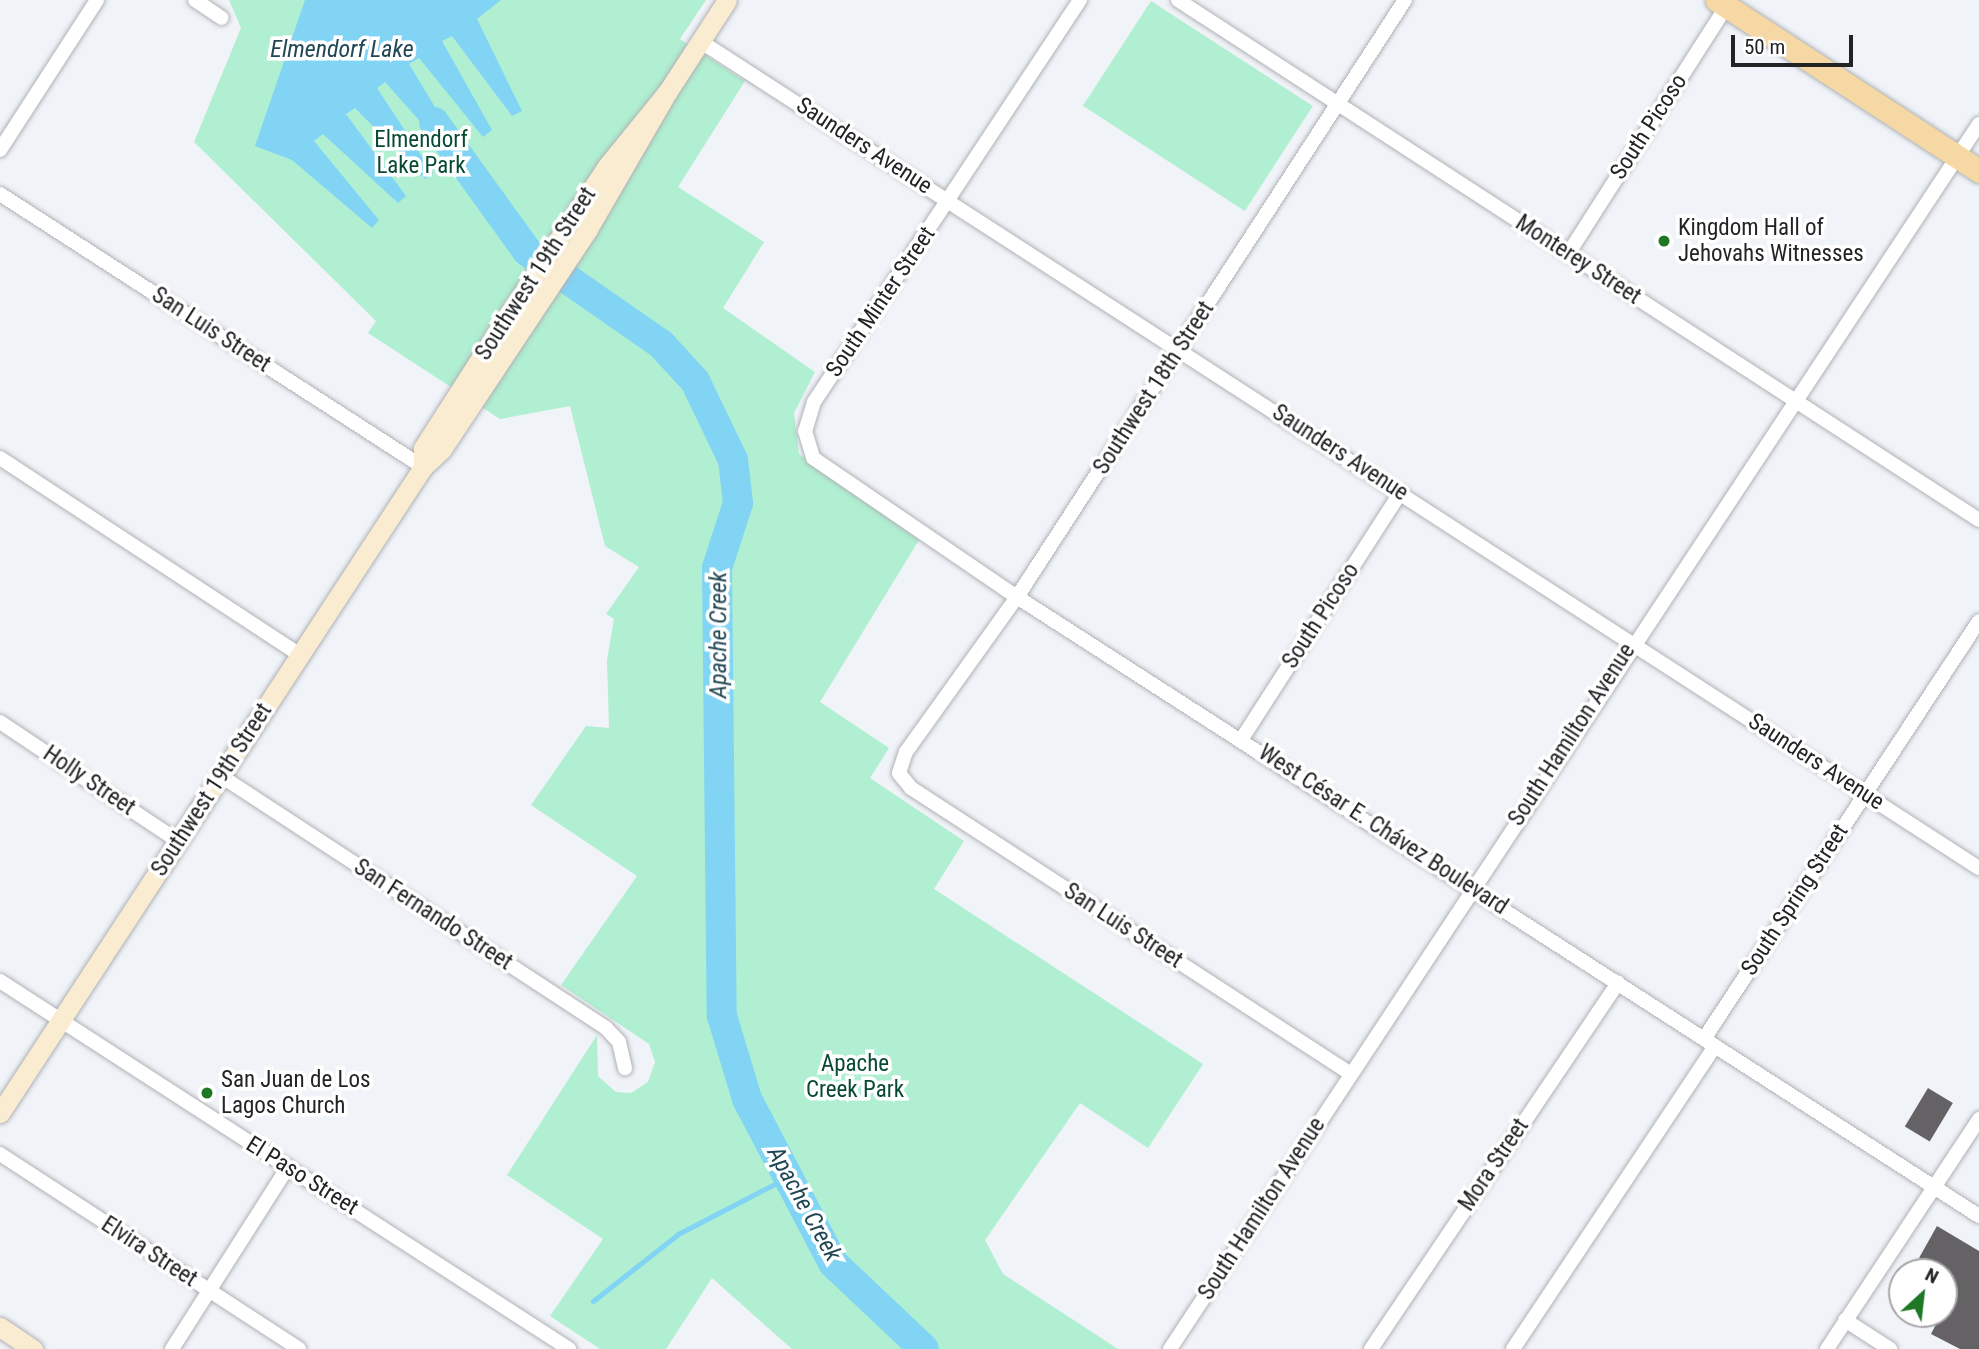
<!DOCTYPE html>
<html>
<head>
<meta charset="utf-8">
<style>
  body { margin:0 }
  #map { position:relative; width:1979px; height:1349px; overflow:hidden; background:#f0f3f8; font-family:"Roboto Condensed",sans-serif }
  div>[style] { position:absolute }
  .green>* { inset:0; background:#b0efd1; transform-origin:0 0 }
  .water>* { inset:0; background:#82d4f4 }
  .stream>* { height:5px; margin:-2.5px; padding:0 2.5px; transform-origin:2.5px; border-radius:2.5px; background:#82d4f4 }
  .river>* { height:30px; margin:-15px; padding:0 15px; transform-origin:15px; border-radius:15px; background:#82d4f4 }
  .building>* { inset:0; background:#656265; transform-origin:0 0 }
  .roads { filter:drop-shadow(0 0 2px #afb2b6) drop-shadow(0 0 2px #afb2b6) }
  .street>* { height:14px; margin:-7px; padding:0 7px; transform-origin:7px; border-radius:7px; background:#fff }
  .secondary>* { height:19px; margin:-9.5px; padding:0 9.5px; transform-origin:9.5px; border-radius:9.5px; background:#faecd1 }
  .primary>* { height:23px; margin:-11.5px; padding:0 11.5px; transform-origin:11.5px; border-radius:11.5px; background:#f5d8a3 }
  .dots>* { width:19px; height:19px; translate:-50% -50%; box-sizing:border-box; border:4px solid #fff; border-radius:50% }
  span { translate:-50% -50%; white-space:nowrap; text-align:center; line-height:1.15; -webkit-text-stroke:7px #fff; paint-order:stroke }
  .street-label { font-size:23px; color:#222325 }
  .park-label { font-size:23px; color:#074933 }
  .poi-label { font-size:23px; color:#222325 }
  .left { translate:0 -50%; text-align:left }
  .water-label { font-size:24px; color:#214654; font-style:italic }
  .north { position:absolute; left:1888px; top:1258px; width:70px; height:70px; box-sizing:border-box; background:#fff; border:2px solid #a7a7a8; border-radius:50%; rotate:27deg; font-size:19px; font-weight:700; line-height:28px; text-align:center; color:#222325 }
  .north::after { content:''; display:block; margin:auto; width:24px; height:32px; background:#1f7825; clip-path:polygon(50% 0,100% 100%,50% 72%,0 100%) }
  .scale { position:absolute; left:1731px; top:35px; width:122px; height:32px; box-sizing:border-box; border:4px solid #222325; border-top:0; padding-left:9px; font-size:21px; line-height:24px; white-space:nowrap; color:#222325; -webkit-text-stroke:5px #fff; paint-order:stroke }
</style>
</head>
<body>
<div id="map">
  <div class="green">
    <div style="clip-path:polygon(229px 0,706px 0,680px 39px,745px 81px,678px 187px,764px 242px,723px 308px,815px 372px,794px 413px,799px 454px,919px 540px,820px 702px,889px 748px,870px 778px,964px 841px,934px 889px,1203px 1064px,1148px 1148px,1080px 1103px,985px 1240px,1003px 1274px,1118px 1349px,792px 1349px,712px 1278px,666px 1349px,600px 1349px,550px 1316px,603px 1239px,507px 1175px,597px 1035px,598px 1076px,616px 1092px,631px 1093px,648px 1082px,655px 1062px,649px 1044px,561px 985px,637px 876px,531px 805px,586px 726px,609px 728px,607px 660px,614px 619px,606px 614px,639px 567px,605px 546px,570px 406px,500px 419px,368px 333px,376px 321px,194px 142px,241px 28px)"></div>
    <div style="left:1151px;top:1px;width:193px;height:125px;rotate:33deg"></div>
  </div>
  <div class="water">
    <div style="clip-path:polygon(305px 0,501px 0,477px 19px,522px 111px,512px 116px,452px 36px,442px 41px,492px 130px,483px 137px,419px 58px,409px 64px,461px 150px,457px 154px,452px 157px,385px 82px,377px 88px,433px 173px,425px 179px,355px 108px,346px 114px,406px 196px,398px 203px,323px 134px,314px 141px,379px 220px,372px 228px,292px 160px,255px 146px)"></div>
  </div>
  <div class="stream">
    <div style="left:593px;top:1301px;width:108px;rotate:-38.2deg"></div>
    <div style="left:678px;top:1234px;width:124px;rotate:-27.4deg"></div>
  </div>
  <div class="river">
    <div style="left:434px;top:122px;width:159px;rotate:54.2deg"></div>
    <div style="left:527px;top:251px;width:163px;rotate:34.8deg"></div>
    <div style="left:661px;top:344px;width:50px;rotate:47.4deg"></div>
    <div style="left:695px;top:381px;width:88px;rotate:64.3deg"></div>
    <div style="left:733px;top:460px;width:43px;rotate:83.4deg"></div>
    <div style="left:738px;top:503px;width:68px;rotate:107.9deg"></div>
    <div style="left:717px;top:568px;width:448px;rotate:89.4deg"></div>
    <div style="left:722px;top:1016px;width:87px;rotate:73.2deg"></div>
    <div style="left:747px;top:1099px;width:185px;rotate:62.3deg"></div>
    <div style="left:833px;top:1263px;width:125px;rotate:43.4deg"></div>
  </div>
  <div class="building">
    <div style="left:1928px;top:1088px;width:29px;height:45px;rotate:31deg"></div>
    <div style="clip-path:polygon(1937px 1226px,1979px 1251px,1979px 1349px,1960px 1349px,1931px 1334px,1955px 1287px,1944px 1281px,1944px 1272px,1919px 1258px)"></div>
  </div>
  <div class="roads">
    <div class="street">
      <div style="left:195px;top:0;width:32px;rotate:34deg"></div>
      <div style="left:1080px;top:0;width:482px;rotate:123.5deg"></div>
      <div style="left:814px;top:402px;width:30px;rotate:107deg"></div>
      <div style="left:805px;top:431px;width:28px;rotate:73deg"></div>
      <div style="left:813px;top:458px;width:247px;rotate:34.3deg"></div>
      <div style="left:1017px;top:597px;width:1144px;rotate:32.76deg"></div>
      <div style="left:1178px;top:0;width:955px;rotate:32.99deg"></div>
      <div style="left:700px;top:41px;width:1523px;rotate:32.89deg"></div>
      <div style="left:0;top:150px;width:179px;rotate:-57.1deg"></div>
      <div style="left:0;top:194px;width:503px;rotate:32.84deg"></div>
      <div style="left:1568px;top:254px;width:300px;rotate:-57.4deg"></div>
      <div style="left:0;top:458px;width:359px;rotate:33.3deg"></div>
      <div style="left:0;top:722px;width:214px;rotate:33.8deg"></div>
      <div style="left:1241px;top:740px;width:295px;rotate:-57.2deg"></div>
      <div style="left:221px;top:776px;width:460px;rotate:33.2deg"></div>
      <div style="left:606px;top:1028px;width:19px;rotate:47deg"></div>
      <div style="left:619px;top:1042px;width:27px;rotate:77deg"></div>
      <div style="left:0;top:981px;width:678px;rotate:32.89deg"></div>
      <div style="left:1704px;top:1039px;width:500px;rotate:-56.66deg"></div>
      <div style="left:1351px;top:1074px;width:525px;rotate:-146.98deg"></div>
      <div style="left:911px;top:788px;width:19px;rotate:-129deg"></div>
      <div style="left:899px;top:773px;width:22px;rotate:-72deg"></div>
      <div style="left:906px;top:752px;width:191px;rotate:-54.4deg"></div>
      <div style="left:1017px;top:597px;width:712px;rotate:-56.98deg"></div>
      <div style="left:0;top:1154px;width:357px;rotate:33.1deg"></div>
      <div style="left:1845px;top:1320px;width:54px;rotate:32.8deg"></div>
      <div style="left:172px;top:1349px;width:216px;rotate:-57.5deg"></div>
      <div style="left:1170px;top:1349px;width:1468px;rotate:-56.56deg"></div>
      <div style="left:1371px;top:1349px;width:442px;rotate:-56deg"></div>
      <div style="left:1513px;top:1349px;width:364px;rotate:-56.3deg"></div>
      <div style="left:1827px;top:1349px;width:276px;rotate:-56.5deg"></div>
    </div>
    <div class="secondary">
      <div style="left:668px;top:91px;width:108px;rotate:-57deg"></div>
      <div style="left:0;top:1113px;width:772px;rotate:-56.78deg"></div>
      <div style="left:423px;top:467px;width:26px;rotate:-43deg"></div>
      <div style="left:442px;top:449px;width:264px;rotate:-56.4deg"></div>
      <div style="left:588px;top:229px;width:160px;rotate:-59.9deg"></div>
      <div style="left:668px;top:91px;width:97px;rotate:129.1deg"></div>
      <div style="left:607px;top:166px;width:181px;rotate:123.5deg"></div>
      <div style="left:507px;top:317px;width:156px;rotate:122.7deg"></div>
      <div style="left:423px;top:448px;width:19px;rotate:90deg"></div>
      <div style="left:0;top:1327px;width:40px;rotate:34deg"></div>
    </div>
    <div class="primary">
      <div style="left:1717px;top:0;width:313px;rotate:33.1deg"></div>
    </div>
  </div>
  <div class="dots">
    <div style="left:1664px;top:241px;background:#1f7825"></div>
    <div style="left:207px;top:1093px;background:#1f7825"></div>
  </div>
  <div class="street-label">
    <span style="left:1649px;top:127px;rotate:-57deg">South Picoso</span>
    <span style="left:864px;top:146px;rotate:33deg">Saunders Avenue</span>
    <span style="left:1578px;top:260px;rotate:33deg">Monterey Street</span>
    <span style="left:536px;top:274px;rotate:-57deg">Southwest 19th Street</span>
    <span style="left:881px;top:302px;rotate:-56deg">South Minter Street</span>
    <span style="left:211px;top:330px;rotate:33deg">San Luis Street</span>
    <span style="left:1154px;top:388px;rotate:-57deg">Southwest 18th Street</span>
    <span style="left:1340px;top:453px;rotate:33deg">Saunders Avenue</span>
    <span style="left:1321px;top:616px;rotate:-57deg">South Picoso</span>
    <span style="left:1572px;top:735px;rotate:-57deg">South Hamilton Avenue</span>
    <span style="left:1816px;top:762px;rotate:33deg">Saunders Avenue</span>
    <span style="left:89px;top:781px;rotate:34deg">Holly Street</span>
    <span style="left:212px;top:790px;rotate:-57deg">Southwest 19th Street</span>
    <span style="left:1383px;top:830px;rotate:33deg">West César E. Chávez Boulevard</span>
    <span style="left:1795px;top:900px;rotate:-57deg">South Spring Street</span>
    <span style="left:433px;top:915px;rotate:33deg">San Fernando Street</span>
    <span style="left:1123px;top:926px;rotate:33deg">San Luis Street</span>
    <span style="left:1494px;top:1165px;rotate:-56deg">Mora Street</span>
    <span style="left:302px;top:1176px;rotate:32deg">El Paso Street</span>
    <span style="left:1262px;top:1209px;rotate:-57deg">South Hamilton Avenue</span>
    <span style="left:149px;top:1252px;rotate:33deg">Elvira Street</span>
  </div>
  <div class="park-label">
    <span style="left:421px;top:153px">Elmendorf<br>Lake Park</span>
    <span style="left:855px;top:1077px">Apache<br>Creek Park</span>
  </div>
  <div class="poi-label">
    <span class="left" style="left:1678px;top:241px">Kingdom Hall of<br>Jehovahs Witnesses</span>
    <span class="left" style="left:221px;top:1093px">San Juan de Los<br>Lagos Church</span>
  </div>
  <div class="water-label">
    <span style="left:342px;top:50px">Elmendorf Lake</span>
    <span style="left:719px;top:635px;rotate:-90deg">Apache Creek</span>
    <span style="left:804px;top:1204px;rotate:61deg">Apache Creek</span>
  </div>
  <div class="north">N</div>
  <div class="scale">50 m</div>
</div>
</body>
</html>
